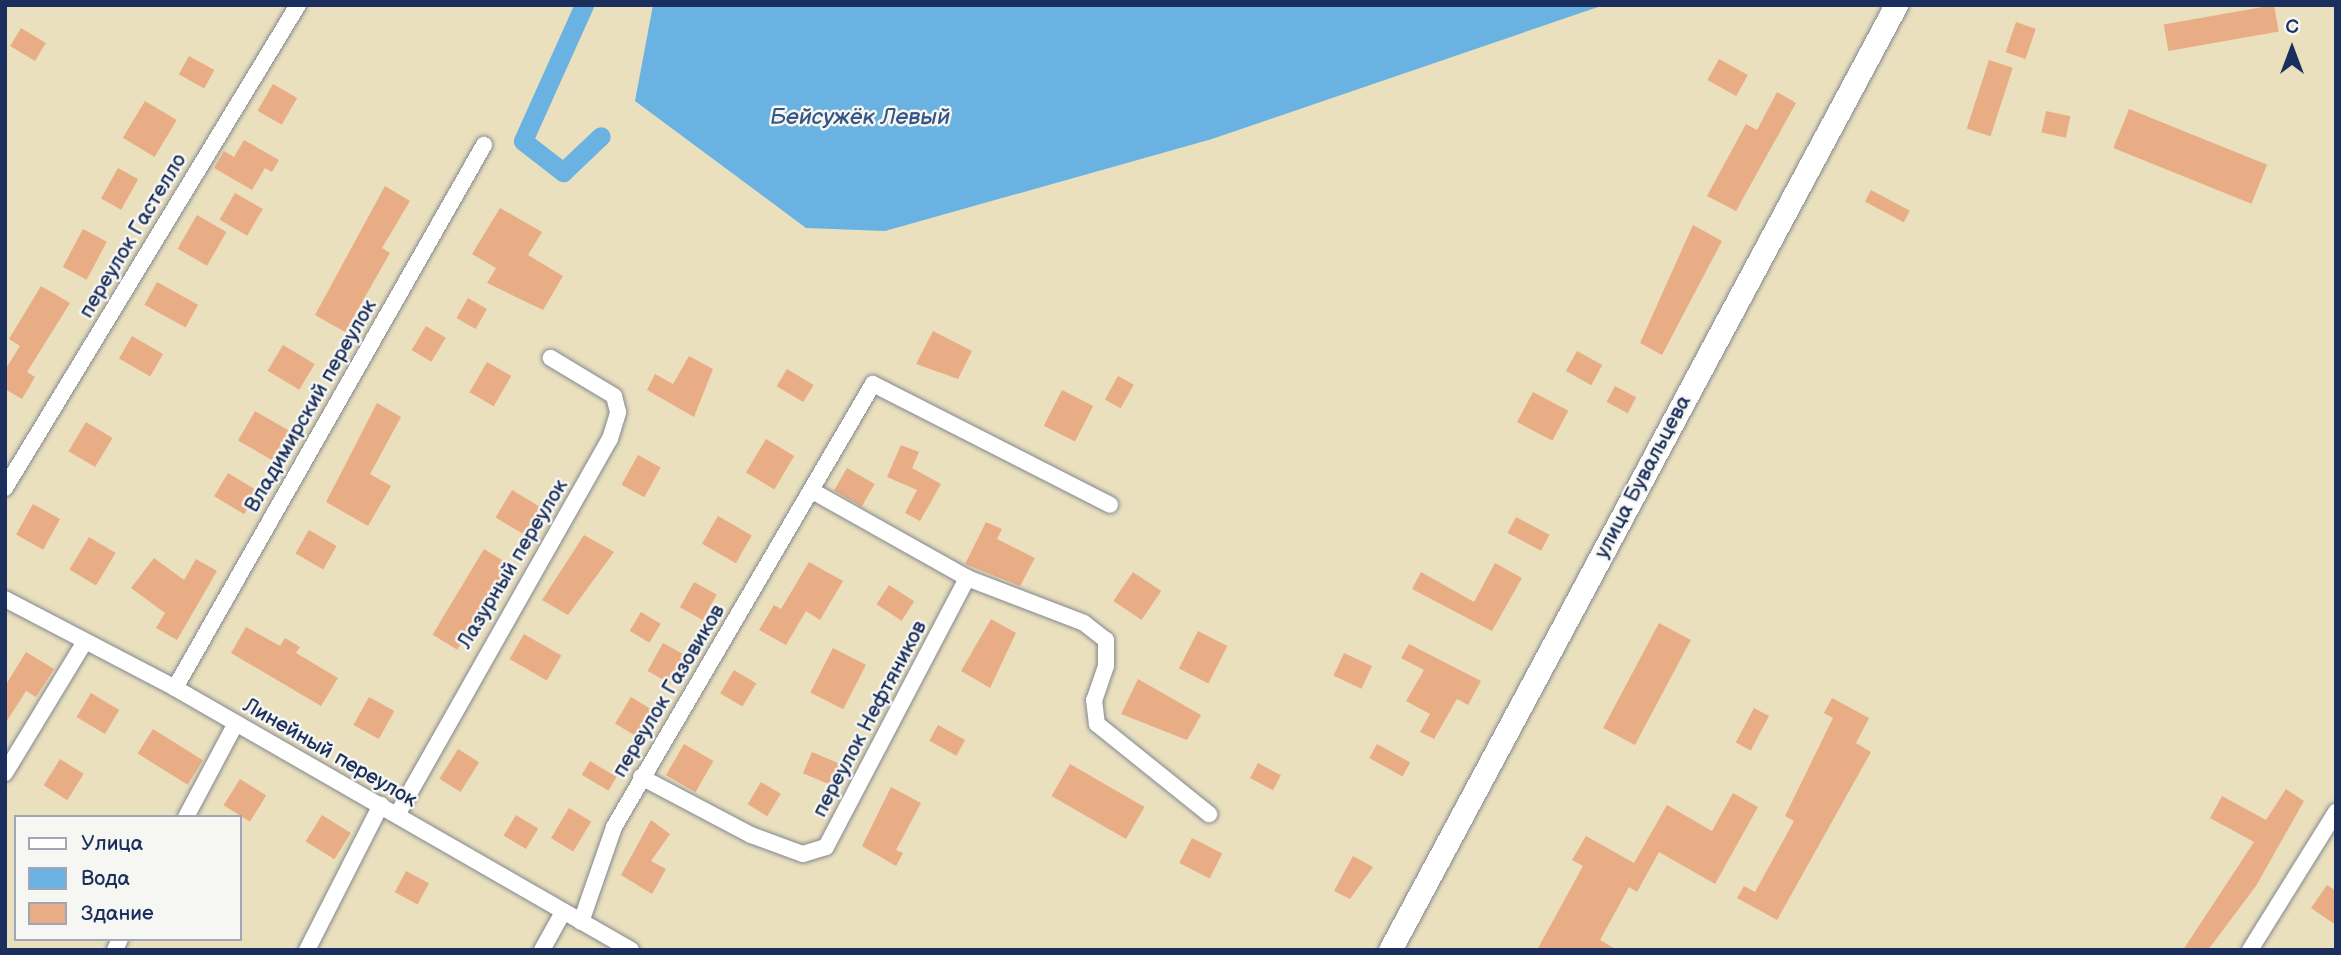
<!DOCTYPE html>
<html>
<head>
<meta charset="utf-8">
<style>
  body { margin:0 }
  #map { position:relative; width:2341px; height:955px; overflow:hidden; background:#eae0be; font-family:"Balsamiq Sans",sans-serif }
  div>[style] { position:absolute }
  .water>* { inset:0; background:#6ab2e2 }
  .canal>* { height:19px; margin:-9.5px; padding:0 9.5px; transform-origin:9.5px; border-radius:9.5px; background:#6ab2e2 }
  .building>* { inset:0; background:#e9ad86; transform-origin:0 0 }
  .roads { filter:drop-shadow(0 0 2px #82888e) drop-shadow(0 0 2px #82888e) }
  .street>* { height:16px; margin:-8px; padding:0 8px; transform-origin:8px; border-radius:8px; background:#fff }
  .secondary>* { height:23px; margin:-11.5px; padding:0 11.5px; transform-origin:11.5px; border-radius:11.5px; background:#fff }
  span { translate:-50% -50%; white-space:nowrap; text-align:center; line-height:1.15; -webkit-text-stroke:5px #f6f6f2; paint-order:stroke }
  .street-label { font-size:21px; color:#1b2f5e }
  .water-label { font-size:23px; color:#335686; font-style:italic }
  .frame { position:absolute; inset:0; border:7px solid #1b2f5e; pointer-events:none }
  .legend { position:absolute; left:14px; top:815px; width:228px; height:126px; box-sizing:border-box; background:#f6f6f2; border:2px solid #9ea6b7; margin:0; padding:9px 12px; list-style:none; font-size:21px; color:#1b2f5e }
  .legend li { display:flex; align-items:center; gap:14px; height:35px }
  .legend b { width:35px; border:2px solid #9ea6b7 }
  .north { position:absolute; left:2257px; top:14px; width:70px; height:70px; -webkit-text-stroke:5px #f6f6f2; paint-order:stroke; rotate:0deg; font-size:19px; font-weight:700; line-height:28px; text-align:center; color:#1b2f5e }
  .north::after { content:''; display:block; margin:auto; width:24px; height:32px; background:#1b2f5e; clip-path:polygon(50% 0,100% 100%,50% 72%,0 100%) }
</style>
</head>
<body>
<div id="map">
  <div class="water">
    <div style="clip-path:polygon(653px 5px,1604px 5px,1212px 139px,885px 231px,806px 228px,635px 101px)"></div>
  </div>
  <div class="canal">
    <div style="left:584px;top:5px;width:149px;rotate:114.2deg"></div>
    <div style="left:523px;top:141px;width:51px;rotate:37.8deg"></div>
    <div style="left:563px;top:172px;width:52px;rotate:-43.5deg"></div>
  </div>
  <div class="building">
    <div style="left:2274px;top:5px;width:27px;height:112px;rotate:80deg"></div>
    <div style="left:2016px;top:22px;width:21px;height:32px;rotate:19deg"></div>
    <div style="left:21px;top:28px;width:29px;height:21px;rotate:31deg"></div>
    <div style="left:189px;top:56px;width:29px;height:21px;rotate:29deg"></div>
    <div style="left:1719px;top:59px;width:33px;height:24px;rotate:29deg"></div>
    <div style="left:1989px;top:60px;width:25px;height:72px;rotate:18deg"></div>
    <div style="left:273px;top:84px;width:28px;height:31px;rotate:30deg"></div>
    <div style="clip-path:polygon(1777px 92px,1796px 103px,1736px 211px,1707px 196px,1746px 124px,1757px 130px)"></div>
    <div style="left:145px;top:101px;width:37px;height:43px;rotate:31deg"></div>
    <div style="left:2129px;top:109px;width:149px;height:42px;rotate:22deg"></div>
    <div style="left:2046px;top:111px;width:25px;height:22px;rotate:12deg"></div>
    <div style="clip-path:polygon(244px 140px,279px 160px,272px 172px,265px 168px,252px 190px,214px 168px,224px 151px,234px 157px)"></div>
    <div style="left:118px;top:168px;width:23px;height:35px;rotate:29deg"></div>
    <div style="clip-path:polygon(385px 186px,410px 201px,382px 248px,390px 253px,345px 332px,315px 315px)"></div>
    <div style="left:1871px;top:190px;width:44px;height:13px;rotate:28deg"></div>
    <div style="left:235px;top:193px;width:32px;height:31px;rotate:30deg"></div>
    <div style="clip-path:polygon(500px 208px,542px 232px,528px 255px,563px 276px,543px 310px,487px 283px,496px 268px,472px 254px)"></div>
    <div style="left:197px;top:215px;width:34px;height:39px;rotate:30deg"></div>
    <div style="clip-path:polygon(1693px 225px,1722px 241px,1662px 355px,1640px 343px)"></div>
    <div style="left:83px;top:229px;width:27px;height:43px;rotate:28deg"></div>
    <div style="left:157px;top:282px;width:47px;height:26px;rotate:29deg"></div>
    <div style="clip-path:polygon(41px 286px,70px 303px,27px 372px,35px 377px,22px 399px,5px 389px,5px 370px,20px 346px,9px 339px)"></div>
    <div style="left:468px;top:298px;width:22px;height:23px;rotate:30deg"></div>
    <div style="left:426px;top:326px;width:23px;height:28px;rotate:31deg"></div>
    <div style="clip-path:polygon(933px 331px,972px 351px,958px 379px,916px 364px)"></div>
    <div style="left:132px;top:336px;width:36px;height:26px;rotate:30deg"></div>
    <div style="left:283px;top:345px;width:37px;height:30px;rotate:31deg"></div>
    <div style="left:1577px;top:351px;width:29px;height:23px;rotate:29deg"></div>
    <div style="clip-path:polygon(689px 356px,713px 369px,694px 417px,647px 390px,655px 374px,673px 384px)"></div>
    <div style="left:487px;top:362px;width:28px;height:35px;rotate:30deg"></div>
    <div style="left:787px;top:369px;width:31px;height:20px;rotate:31deg"></div>
    <div style="left:1118px;top:376px;width:18px;height:27px;rotate:29deg"></div>
    <div style="left:1615px;top:386px;width:24px;height:18px;rotate:28deg"></div>
    <div style="left:1062px;top:390px;width:35px;height:40px;rotate:27deg"></div>
    <div style="left:1533px;top:392px;width:40px;height:34px;rotate:28deg"></div>
    <div style="clip-path:polygon(377px 403px,401px 417px,370px 474px,391px 486px,368px 526px,326px 502px)"></div>
    <div style="left:255px;top:411px;width:39px;height:34px;rotate:30deg"></div>
    <div style="left:86px;top:422px;width:31px;height:34px;rotate:31deg"></div>
    <div style="left:766px;top:439px;width:33px;height:39px;rotate:31deg"></div>
    <div style="clip-path:polygon(901px 445px,919px 452px,912px 468px,941px 484px,920px 521px,905px 513px,917px 490px,887px 477px)"></div>
    <div style="left:638px;top:455px;width:26px;height:34px;rotate:29deg"></div>
    <div style="left:847px;top:468px;width:32px;height:26px;rotate:30deg"></div>
    <div style="left:228px;top:473px;width:35px;height:27px;rotate:31deg"></div>
    <div style="left:512px;top:490px;width:33px;height:32px;rotate:31deg"></div>
    <div style="left:33px;top:504px;width:31px;height:35px;rotate:29deg"></div>
    <div style="left:718px;top:516px;width:39px;height:32px;rotate:30deg"></div>
    <div style="left:1516px;top:517px;width:38px;height:18px;rotate:28deg"></div>
    <div style="clip-path:polygon(986px 522px,1002px 529px,997px 539px,1035px 558px,1020px 586px,965px 564px)"></div>
    <div style="left:309px;top:530px;width:32px;height:27px;rotate:30deg"></div>
    <div style="clip-path:polygon(584px 535px,614px 552px,568px 615px,542px 600px)"></div>
    <div style="left:89px;top:537px;width:31px;height:38px;rotate:31deg"></div>
    <div style="left:484px;top:549px;width:29px;height:100px;rotate:31deg"></div>
    <div style="clip-path:polygon(154px 558px,184px 580px,196px 559px,217px 571px,177px 640px,156px 628px,165px 613px,131px 588px)"></div>
    <div style="clip-path:polygon(809px 562px,843px 581px,820px 620px,806px 611px,786px 645px,759px 630px,774px 605px,781px 609px)"></div>
    <div style="clip-path:polygon(1495px 563px,1522px 578px,1492px 631px,1412px 589px,1421px 572px,1474px 602px)"></div>
    <div style="left:1133px;top:572px;width:34px;height:35px;rotate:34deg"></div>
    <div style="left:694px;top:582px;width:26px;height:29px;rotate:29deg"></div>
    <div style="left:889px;top:585px;width:30px;height:23px;rotate:33deg"></div>
    <div style="left:641px;top:612px;width:23px;height:22px;rotate:31deg"></div>
    <div style="clip-path:polygon(991px 619px,1016px 633px,990px 688px,961px 671px)"></div>
    <div style="left:1659px;top:623px;width:36px;height:119px;rotate:28deg"></div>
    <div style="clip-path:polygon(246px 627px,280px 646px,285px 638px,300px 647px,296px 653px,338px 678px,321px 706px,231px 653px)"></div>
    <div style="left:1198px;top:631px;width:33px;height:42px;rotate:27deg"></div>
    <div style="left:524px;top:634px;width:43px;height:29px;rotate:30deg"></div>
    <div style="left:663px;top:643px;width:26px;height:32px;rotate:29deg"></div>
    <div style="clip-path:polygon(1409px 644px,1481px 681px,1468px 705px,1457px 699px,1434px 739px,1420px 732px,1430px 714px,1406px 701px,1424px 670px,1401px 658px)"></div>
    <div style="left:833px;top:648px;width:37px;height:50px;rotate:27deg"></div>
    <div style="clip-path:polygon(26px 652px,54px 669px,36px 697px,26px 691px,5px 724px,5px 686px)"></div>
    <div style="left:1344px;top:653px;width:31px;height:25px;rotate:25deg"></div>
    <div style="left:734px;top:670px;width:26px;height:27px;rotate:31deg"></div>
    <div style="clip-path:polygon(1138px 679px,1201px 715px,1187px 740px,1121px 714px)"></div>
    <div style="left:91px;top:693px;width:33px;height:28px;rotate:31deg"></div>
    <div style="left:369px;top:697px;width:29px;height:32px;rotate:29deg"></div>
    <div style="left:631px;top:697px;width:26px;height:31px;rotate:31deg"></div>
    <div style="clip-path:polygon(1832px 698px,1869px 718px,1856px 743px,1871px 752px,1777px 920px,1737px 898px,1744px 886px,1755px 892px,1794px 821px,1785px 816px,1833px 718px,1824px 713px)"></div>
    <div style="left:1754px;top:708px;width:17px;height:39px;rotate:28deg"></div>
    <div style="left:938px;top:725px;width:31px;height:18px;rotate:29deg"></div>
    <div style="left:153px;top:729px;width:59px;height:29px;rotate:32deg"></div>
    <div style="left:684px;top:744px;width:34px;height:36px;rotate:30deg"></div>
    <div style="left:1377px;top:744px;width:38px;height:16px;rotate:29deg"></div>
    <div style="left:458px;top:749px;width:25px;height:35px;rotate:32deg"></div>
    <div style="left:812px;top:752px;width:39px;height:23px;rotate:23deg"></div>
    <div style="left:60px;top:759px;width:28px;height:31px;rotate:32deg"></div>
    <div style="left:590px;top:761px;width:31px;height:16px;rotate:31deg"></div>
    <div style="left:1258px;top:763px;width:26px;height:17px;rotate:28deg"></div>
    <div style="left:1070px;top:764px;width:86px;height:37px;rotate:30deg"></div>
    <div style="left:240px;top:779px;width:31px;height:31px;rotate:32deg"></div>
    <div style="left:761px;top:782px;width:23px;height:26px;rotate:31deg"></div>
    <div style="clip-path:polygon(891px 787px,921px 803px,896px 850px,903px 853px,896px 866px,862px 846px)"></div>
    <div style="clip-path:polygon(2286px 789px,2304px 801px,2256px 886px,2208px 950px,2183px 950px,2254px 842px,2210px 818px,2222px 796px,2266px 820px)"></div>
    <div style="clip-path:polygon(1733px 793px,1758px 807px,1715px 884px,1659px 852px,1637px 892px,1629px 887px,1600px 940px,1617px 950px,1537px 950px,1583px 866px,1572px 860px,1586px 836px,1634px 863px,1667px 805px,1712px 831px)"></div>
    <div style="left:569px;top:808px;width:26px;height:35px;rotate:31deg"></div>
    <div style="left:322px;top:815px;width:34px;height:31px;rotate:32deg"></div>
    <div style="left:516px;top:815px;width:26px;height:24px;rotate:31deg"></div>
    <div style="clip-path:polygon(651px 820px,670px 834px,651px 861px,666px 869px,652px 894px,621px 875px)"></div>
    <div style="left:1192px;top:838px;width:34px;height:28px;rotate:27deg"></div>
    <div style="clip-path:polygon(1353px 856px,1373px 867px,1350px 899px,1334px 891px)"></div>
    <div style="left:406px;top:871px;width:26px;height:24px;rotate:28deg"></div>
    <div style="clip-path:polygon(2327px 885px,2336px 891px,2336px 925px,2311px 908px)"></div>
  </div>
  <div class="roads">
    <div class="street">
      <div style="left:5px;top:488px;width:565px;rotate:-58.76deg"></div>
      <div style="left:814px;top:492px;width:176px;rotate:29.3deg"></div>
      <div style="left:967px;top:578px;width:125px;rotate:21deg"></div>
      <div style="left:1084px;top:623px;width:28px;rotate:38deg"></div>
      <div style="left:1106px;top:640px;width:26px;rotate:90deg"></div>
      <div style="left:1106px;top:666px;width:36px;rotate:109deg"></div>
      <div style="left:1094px;top:700px;width:24px;rotate:83deg"></div>
      <div style="left:1097px;top:724px;width:144px;rotate:38.8deg"></div>
      <div style="left:5px;top:599px;width:192px;rotate:27.6deg"></div>
      <div style="left:175px;top:688px;width:526px;rotate:29.88deg"></div>
      <div style="left:175px;top:688px;width:625px;rotate:-60.36deg"></div>
      <div style="left:5px;top:773px;width:152px;rotate:-58.7deg"></div>
      <div style="left:641px;top:777px;width:124px;rotate:27.8deg"></div>
      <div style="left:751px;top:835px;width:55px;rotate:20.1deg"></div>
      <div style="left:803px;top:854px;width:24px;rotate:-17deg"></div>
      <div style="left:826px;top:847px;width:304px;rotate:-62.3deg"></div>
      <div style="left:397px;top:815px;width:432px;rotate:-60.5deg"></div>
      <div style="left:610px;top:439px;width:28px;rotate:-73deg"></div>
      <div style="left:618px;top:412px;width:16px;rotate:-104deg"></div>
      <div style="left:614px;top:396px;width:74px;rotate:-148.9deg"></div>
      <div style="left:186px;top:817px;width:106px;rotate:-62deg"></div>
      <div style="left:581px;top:922px;width:101px;rotate:-70.8deg"></div>
      <div style="left:614px;top:827px;width:513px;rotate:-59.69deg"></div>
      <div style="left:873px;top:384px;width:266px;rotate:27deg"></div>
      <div style="left:115px;top:950px;width:12px;rotate:-66deg"></div>
      <div style="left:307px;top:950px;width:163px;rotate:-63deg"></div>
      <div style="left:542px;top:950px;width:41px;rotate:-60.9deg"></div>
      <div style="left:2250px;top:950px;width:163px;rotate:-58.1deg"></div>
    </div>
    <div class="secondary">
      <div style="left:1390px;top:950px;width:1072px;rotate:-61.83deg"></div>
    </div>
  </div>
  <div class="street-label">
    <span style="left:133px;top:236px;rotate:-59deg">переулок Гастелло</span>
    <span style="left:311px;top:406px;rotate:-60deg">Владимирский переулок</span>
    <span style="left:1643px;top:477px;rotate:-62deg">улица Бувальцева</span>
    <span style="left:513px;top:564px;rotate:-59deg">Лазурный переулок</span>
    <span style="left:669px;top:691px;rotate:-59deg">переулок Газовиков</span>
    <span style="left:870px;top:719px;rotate:-62deg">переулок Нефтяников</span>
    <span style="left:330px;top:753px;rotate:30deg">Линейный переулок</span>
  </div>
  <div class="water-label">
    <span style="left:860px;top:117px">Бейсужёк Левый</span>
  </div>
  <div class="frame"></div>
  <ul class="legend">
  <li><b style="height:9px;background:#fff"></b>Улица</li>
  <li><b style="height:19px;background:#6ab2e2"></b>Вода</li>
  <li><b style="height:19px;background:#e9ad86"></b>Здание</li>
  </ul>
  <div class="north">С</div>
</div>
</body>
</html>
